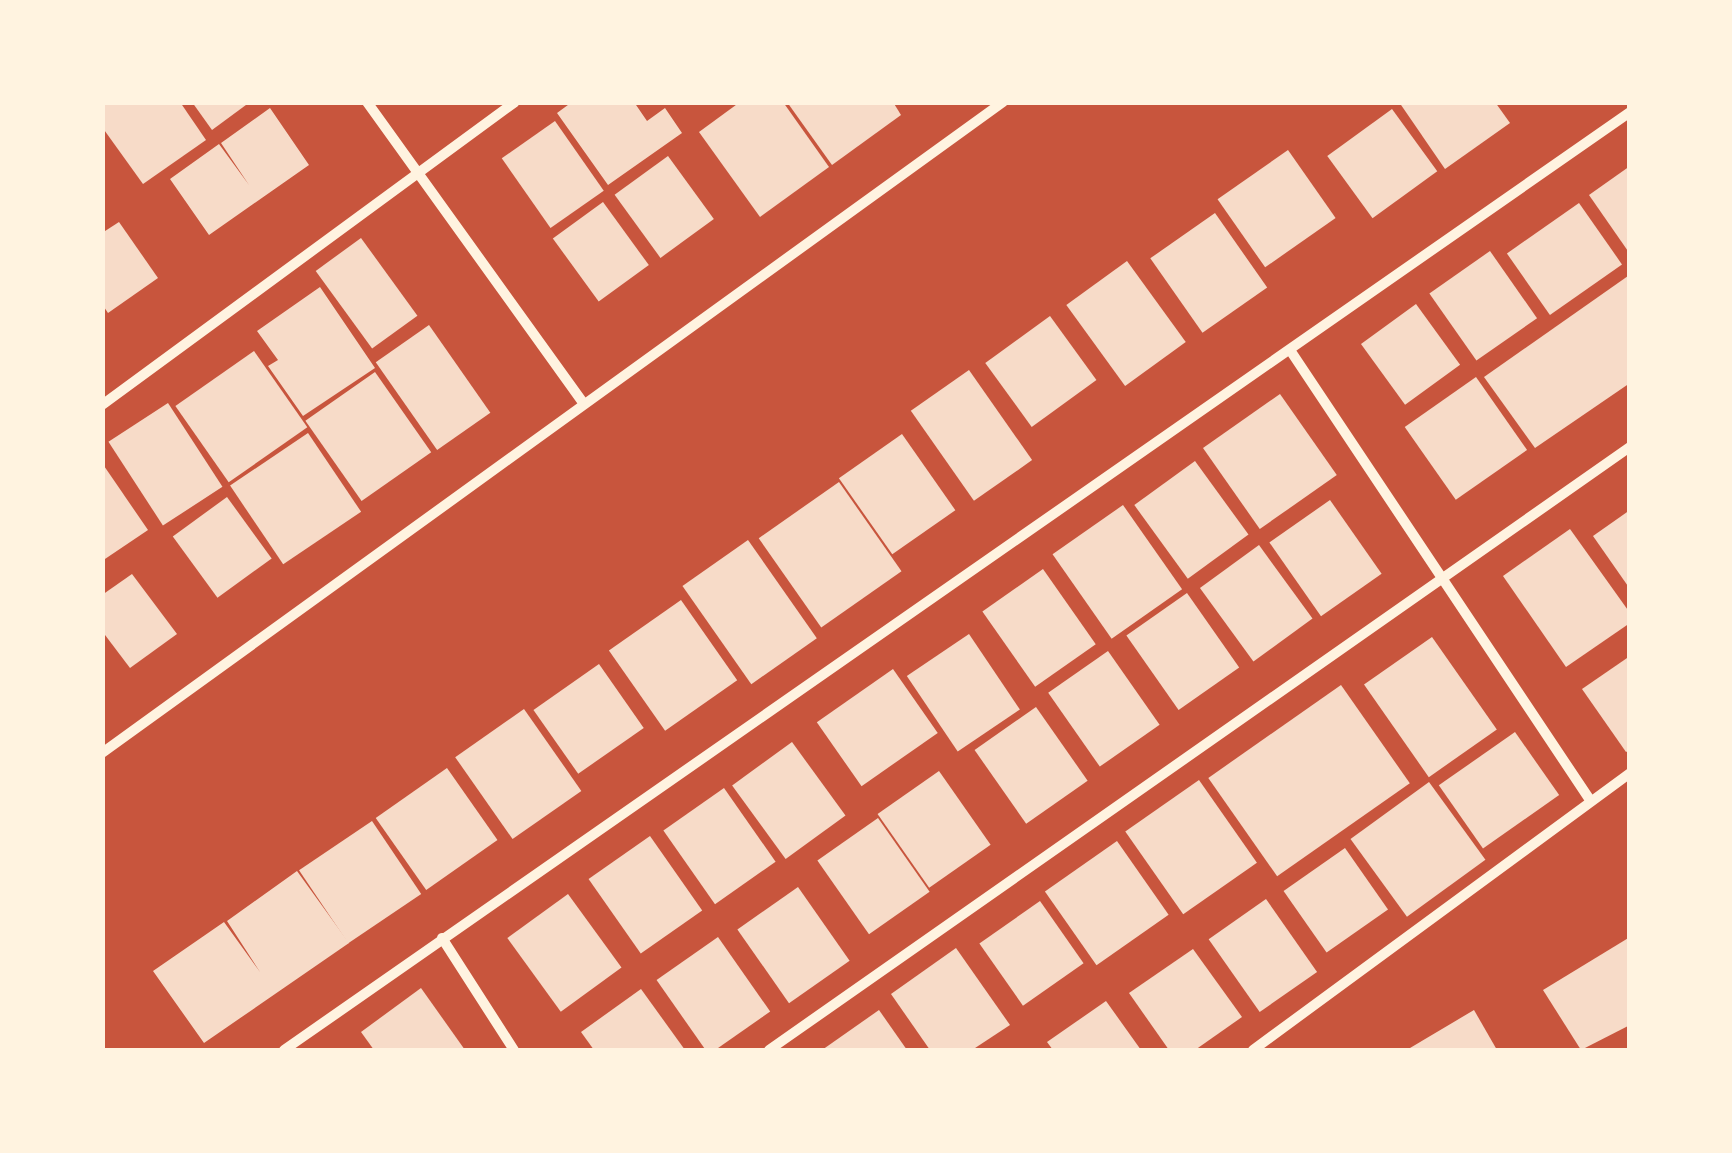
<!DOCTYPE html>
<html>
<head>
<meta charset="utf-8">
<style>
  body { margin:0 }
  #map { position:relative; width:1732px; height:1153px; overflow:hidden; background:#c8553d; font-family:"DejaVu Sans",sans-serif }
  div>[style] { position:absolute }
  .building>* { inset:0; background:#f7dbc8; transform-origin:0 0 }
  .minor>* { height:10px; margin:-5px; padding:0 5px; transform-origin:5px; border-radius:5px; background:#fff3e0 }
  span { translate:-50% -50%; white-space:nowrap; text-align:center; line-height:1.15; -webkit-text-stroke:9px #fff3e0; paint-order:stroke }
  .frame { position:absolute; inset:0; border:105px solid #fff3e0; pointer-events:none }
</style>
</head>
<body>
<div id="map">
  <div class="building">
    <div style="clip-path:polygon(102px 102px,180px 102px,206px 140px,143px 184px,102px 127px)"></div>
    <div style="clip-path:polygon(192px 102px,250px 102px,212px 130px)"></div>
    <div style="clip-path:polygon(572px 102px,634px 102px,647px 121px,665px 108px,682px 133px,608px 185px,557px 113px)"></div>
    <div style="clip-path:polygon(740px 102px,783px 102px,829px 167px,760px 217px,699px 132px)"></div>
    <div style="clip-path:polygon(787px 102px,893px 102px,901px 115px,832px 165px)"></div>
    <div style="clip-path:polygon(1399px 102px,1495px 102px,1510px 123px,1445px 169px)"></div>
    <div style="clip-path:polygon(270px 108px,309px 165px,209px 235px,170px 179px,219px 144px,249px 185px,221px 143px)"></div>
    <div style="left:1392px;top:109px;width:77px;height:80px;rotate:54deg"></div>
    <div style="left:555px;top:121px;width:85px;height:65px;rotate:55deg"></div>
    <div style="left:1288px;top:150px;width:83px;height:86px;rotate:55deg"></div>
    <div style="left:668px;top:156px;width:78px;height:66px;rotate:54deg"></div>
    <div style="clip-path:polygon(1630px 166px,1630px 254px,1589px 195px)"></div>
    <div style="left:603px;top:202px;width:78px;height:62px;rotate:54deg"></div>
    <div style="left:1579px;top:203px;width:75px;height:88px;rotate:55deg"></div>
    <div style="left:1215px;top:213px;width:91px;height:79px;rotate:55deg"></div>
    <div style="clip-path:polygon(119px 222px,158px 278px,108px 313px,102px 304px,102px 233px)"></div>
    <div style="left:361px;top:238px;width:96px;height:56px;rotate:54deg"></div>
    <div style="left:1490px;top:251px;width:82px;height:74px;rotate:55deg"></div>
    <div style="left:1127px;top:261px;width:100px;height:75px;rotate:54deg"></div>
    <div style="clip-path:polygon(1628px 276px,1630px 383px,1535px 448px,1484px 377px)"></div>
    <div style="clip-path:polygon(320px 287px,375px 368px,303px 416px,268px 366px,278px 360px,257px 331px)"></div>
    <div style="left:1416px;top:304px;width:75px;height:68px;rotate:54deg"></div>
    <div style="left:1050px;top:316px;width:79px;height:80px;rotate:54deg"></div>
    <div style="left:429px;top:325px;width:107px;height:65px;rotate:55deg"></div>
    <div style="left:254px;top:351px;width:93px;height:96px;rotate:55deg"></div>
    <div style="left:969px;top:370px;width:110px;height:71px;rotate:55deg"></div>
    <div style="left:375px;top:372px;width:98px;height:85px;rotate:55deg"></div>
    <div style="left:1476px;top:377px;width:89px;height:87px;rotate:55deg"></div>
    <div style="left:1280px;top:394px;width:99px;height:94px;rotate:55deg"></div>
    <div style="left:168px;top:403px;width:100px;height:71px;rotate:57deg"></div>
    <div style="left:308px;top:433px;width:95px;height:94px;rotate:56deg"></div>
    <div style="left:902px;top:434px;width:93px;height:77px;rotate:55deg"></div>
    <div style="left:1195px;top:461px;width:91px;height:75px;rotate:54deg"></div>
    <div style="clip-path:polygon(102px 463px,148px 530px,102px 561px)"></div>
    <div style="left:839px;top:482px;width:109px;height:98px;rotate:55deg"></div>
    <div style="left:227px;top:497px;width:76px;height:67px;rotate:54deg"></div>
    <div style="left:1330px;top:500px;width:90px;height:74px;rotate:55deg"></div>
    <div style="left:1123px;top:505px;width:103px;height:86px;rotate:55deg"></div>
    <div style="clip-path:polygon(1630px 510px,1630px 589px,1593px 536px)"></div>
    <div style="clip-path:polygon(1570px 529px,1630px 613px,1630px 623px,1566px 667px,1503px 576px)"></div>
    <div style="left:748px;top:540px;width:120px;height:80px;rotate:55deg"></div>
    <div style="left:1259px;top:545px;width:91px;height:73px;rotate:54deg"></div>
    <div style="left:1043px;top:569px;width:92px;height:74px;rotate:55deg"></div>
    <div style="clip-path:polygon(132px 574px,177px 634px,130px 668px,102px 631px,102px 595px)"></div>
    <div style="left:1187px;top:593px;width:91px;height:74px;rotate:55deg"></div>
    <div style="left:681px;top:600px;width:98px;height:88px;rotate:55deg"></div>
    <div style="left:969px;top:634px;width:91px;height:75px;rotate:56deg"></div>
    <div style="left:1432px;top:637px;width:113px;height:83px;rotate:55deg"></div>
    <div style="left:1108px;top:651px;width:90px;height:73px;rotate:55deg"></div>
    <div style="clip-path:polygon(1630px 656px,1630px 750px,1626px 752px,1582px 689px)"></div>
    <div style="left:599px;top:664px;width:78px;height:80px;rotate:55deg"></div>
    <div style="left:893px;top:669px;width:78px;height:93px;rotate:55deg"></div>
    <div style="left:1341px;top:685px;width:120px;height:162px;rotate:55deg"></div>
    <div style="left:1036px;top:707px;width:90px;height:75px;rotate:55deg"></div>
    <div style="left:524px;top:709px;width:100px;height:84px;rotate:55deg"></div>
    <div style="left:1515px;top:732px;width:77px;height:93px;rotate:55deg"></div>
    <div style="left:792px;top:742px;width:91px;height:74px;rotate:54deg"></div>
    <div style="left:447px;top:768px;width:88px;height:87px;rotate:55deg"></div>
    <div style="left:939px;top:771px;width:90px;height:75px;rotate:55deg"></div>
    <div style="left:1199px;top:780px;width:101px;height:90px;rotate:55deg"></div>
    <div style="left:1429px;top:782px;width:96px;height:97px;rotate:54deg"></div>
    <div style="left:724px;top:788px;width:90px;height:74px;rotate:55deg"></div>
    <div style="left:878px;top:818px;width:90px;height:74px;rotate:55deg"></div>
    <div style="left:372px;top:821px;width:88px;height:88px;rotate:56deg"></div>
    <div style="left:650px;top:836px;width:91px;height:75px;rotate:55deg"></div>
    <div style="left:1117px;top:841px;width:90px;height:88px;rotate:55deg"></div>
    <div style="left:1345px;top:848px;width:75px;height:75px;rotate:55deg"></div>
    <div style="clip-path:polygon(297px 871px,349px 943px,204px 1043px,153px 971px,224px 922px,260px 972px,227px 921px)"></div>
    <div style="left:798px;top:887px;width:90px;height:74px;rotate:55deg"></div>
    <div style="left:568px;top:894px;width:91px;height:75px;rotate:54deg"></div>
    <div style="left:1266px;top:899px;width:89px;height:70px;rotate:55deg"></div>
    <div style="left:1040px;top:901px;width:76px;height:74px;rotate:55deg"></div>
    <div style="left:718px;top:937px;width:91px;height:75px;rotate:55deg"></div>
    <div style="clip-path:polygon(1630px 937px,1630px 1025px,1581px 1050px,1543px 990px)"></div>
    <div style="clip-path:polygon(956px 948px,1010px 1025px,972px 1050px,930px 1050px,891px 994px)"></div>
    <div style="clip-path:polygon(1193px 949px,1242px 1017px,1195px 1050px,1169px 1050px,1129px 993px)"></div>
    <div style="clip-path:polygon(421px 988px,465px 1050px,374px 1050px,361px 1032px)"></div>
    <div style="clip-path:polygon(641px 989px,685px 1050px,594px 1050px,581px 1032px)"></div>
    <div style="clip-path:polygon(1106px 1001px,1141px 1050px,1053px 1050px,1047px 1042px)"></div>
    <div style="clip-path:polygon(879px 1010px,907px 1050px,822px 1050px)"></div>
    <div style="clip-path:polygon(1474px 1010px,1497px 1050px,1411px 1050px,1410px 1048px)"></div>
  </div>
  <div class="minor">
    <div style="left:367px;top:102px;width:370px;rotate:54.3deg"></div>
    <div style="left:1290px;top:350px;width:541px;rotate:56.31deg"></div>
    <div style="left:102px;top:405px;width:512px;rotate:-36.27deg"></div>
    <div style="left:102px;top:753px;width:1112px;rotate:-35.85deg"></div>
    <div style="left:442px;top:938px;width:133px;rotate:57.3deg"></div>
    <div style="left:284px;top:1050px;width:1641px;rotate:-34.87deg"></div>
    <div style="left:769px;top:1050px;width:1051px;rotate:-35.01deg"></div>
    <div style="left:1253px;top:1050px;width:468px;rotate:-36.3deg"></div>
  </div>
  <div class="frame"></div>
</div>
</body>
</html>
